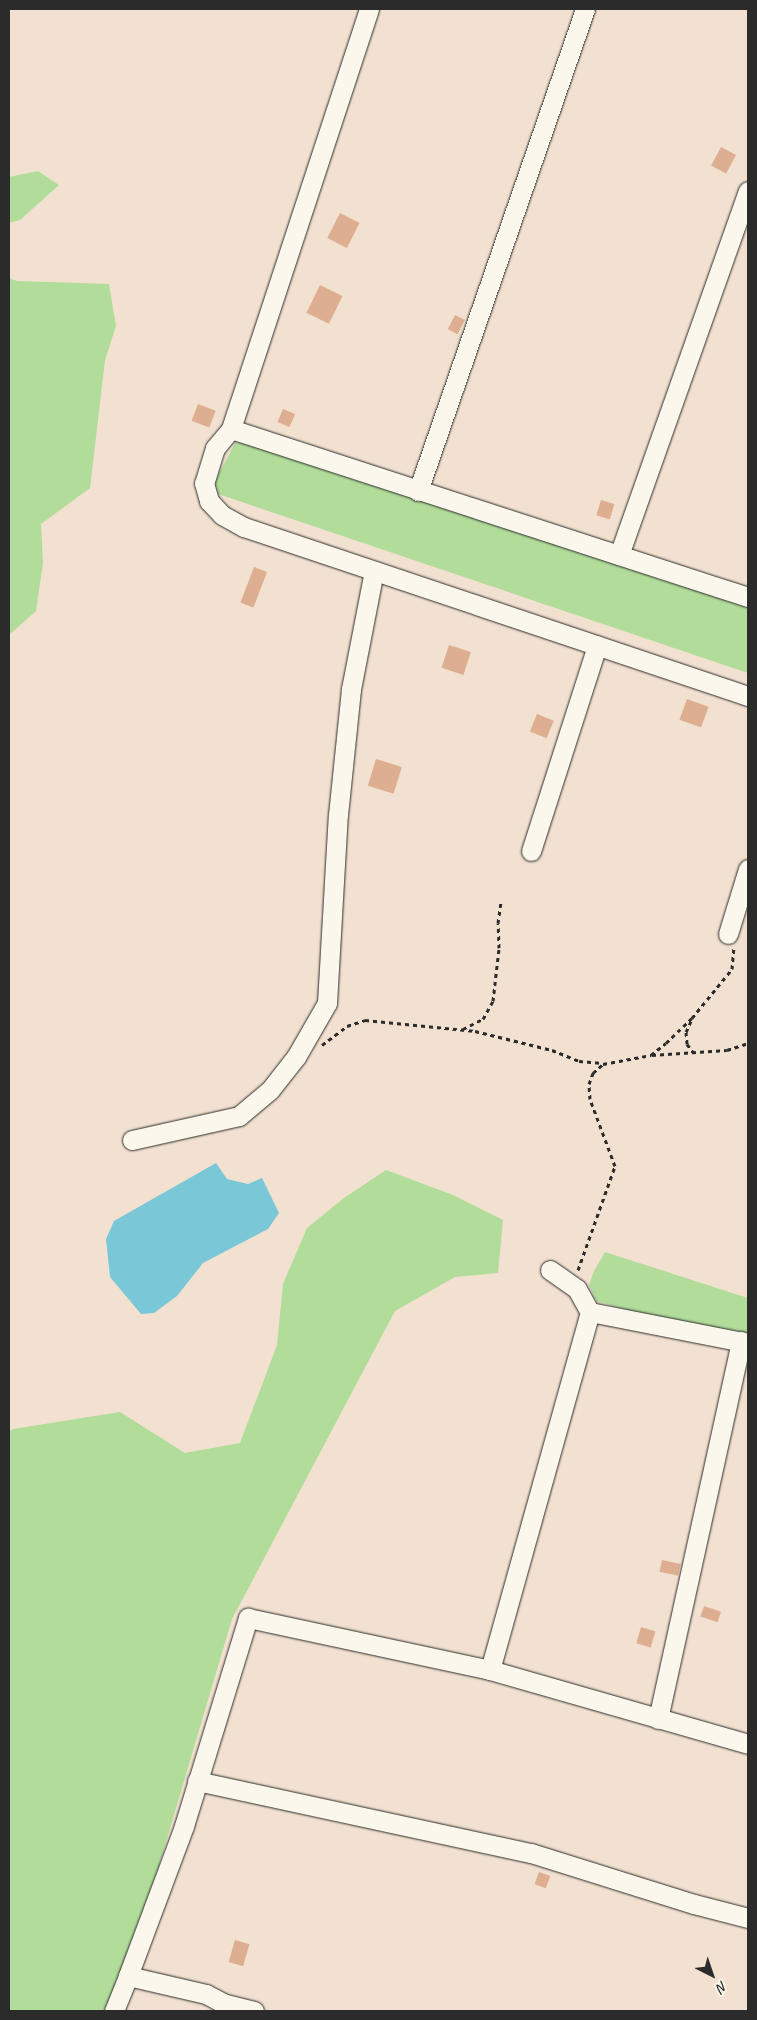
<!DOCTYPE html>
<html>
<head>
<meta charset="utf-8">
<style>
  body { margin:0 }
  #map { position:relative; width:757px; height:2020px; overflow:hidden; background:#f2e1d0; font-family:Caveat,sans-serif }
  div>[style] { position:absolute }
  .green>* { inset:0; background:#b1dc9a }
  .water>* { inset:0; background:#79c7d7 }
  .building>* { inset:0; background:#ddae8f; transform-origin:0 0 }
  .path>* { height:3px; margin-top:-1.5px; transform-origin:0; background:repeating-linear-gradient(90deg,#2b2b2b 0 4px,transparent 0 8px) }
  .roads { filter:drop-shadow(0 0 1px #2b2b2b) drop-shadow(0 0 1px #2b2b2b) }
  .minor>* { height:19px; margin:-9.5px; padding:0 9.5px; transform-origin:9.5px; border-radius:9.5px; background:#fbf7ec }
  span { translate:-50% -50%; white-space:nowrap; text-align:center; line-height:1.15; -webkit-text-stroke:4.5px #fbf7ec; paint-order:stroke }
  .frame { position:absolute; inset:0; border:10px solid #2b2b2b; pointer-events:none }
  .north { position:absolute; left:687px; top:1950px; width:50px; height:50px; -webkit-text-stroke:4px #fbf7ec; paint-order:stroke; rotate:139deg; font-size:14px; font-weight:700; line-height:20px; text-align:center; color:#2b2b2b }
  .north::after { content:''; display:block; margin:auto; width:18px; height:22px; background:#2b2b2b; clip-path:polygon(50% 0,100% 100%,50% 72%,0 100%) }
</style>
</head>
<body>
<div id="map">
  <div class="green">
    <div style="clip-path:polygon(38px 171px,59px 185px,20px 220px,9px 223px,9px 177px)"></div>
    <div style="clip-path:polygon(9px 278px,17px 281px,109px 284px,116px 326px,105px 360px,90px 488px,41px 524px,43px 563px,36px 611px,9px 635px)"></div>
    <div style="clip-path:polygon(256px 440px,748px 603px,748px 673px,218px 494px,215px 481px,235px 443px)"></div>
    <div style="clip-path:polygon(386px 1170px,453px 1195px,503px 1220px,498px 1273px,455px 1277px,395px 1311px,232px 1619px,124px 1984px,127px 2011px,9px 2011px,9px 1432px,13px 1429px,120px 1412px,185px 1453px,240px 1443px,277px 1345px,283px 1284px,307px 1228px,344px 1198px)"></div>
    <div style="clip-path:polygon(605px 1252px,748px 1298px,748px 1346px,596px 1301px,589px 1285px,594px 1271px)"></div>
  </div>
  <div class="water">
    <div style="clip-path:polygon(216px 1163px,227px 1179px,248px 1184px,262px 1178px,279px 1213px,268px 1229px,203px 1263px,177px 1296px,154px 1313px,141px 1314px,110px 1277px,106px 1239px,114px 1221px)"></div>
  </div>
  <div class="building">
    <div style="left:721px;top:147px;width:17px;height:21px;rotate:28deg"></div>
    <div style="left:340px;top:213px;width:22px;height:28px;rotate:27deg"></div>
    <div style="left:320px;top:285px;width:25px;height:31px;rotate:26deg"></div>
    <div style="left:455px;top:315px;width:11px;height:16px;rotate:27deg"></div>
    <div style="left:198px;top:404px;width:19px;height:18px;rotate:21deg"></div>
    <div style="left:283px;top:409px;width:13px;height:14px;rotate:23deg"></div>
    <div style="left:601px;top:500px;width:14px;height:16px;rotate:17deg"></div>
    <div style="left:254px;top:567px;width:14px;height:38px;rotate:21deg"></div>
    <div style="left:449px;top:645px;width:23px;height:24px;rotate:18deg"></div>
    <div style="left:687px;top:699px;width:23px;height:22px;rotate:20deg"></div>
    <div style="left:537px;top:714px;width:18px;height:19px;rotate:22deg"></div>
    <div style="left:376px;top:759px;width:27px;height:28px;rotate:17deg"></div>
    <div style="left:662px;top:1560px;width:19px;height:12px;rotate:12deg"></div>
    <div style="left:704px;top:1606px;width:18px;height:11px;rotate:19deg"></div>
    <div style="left:641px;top:1627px;width:15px;height:17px;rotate:16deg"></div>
    <div style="left:539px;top:1872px;width:12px;height:13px;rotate:20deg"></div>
    <div style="left:235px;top:1940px;width:15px;height:23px;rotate:16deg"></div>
  </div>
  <div class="path">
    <div style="left:691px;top:1021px;width:12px;rotate:114deg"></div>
    <div style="left:686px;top:1032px;width:12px;rotate:85deg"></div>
    <div style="left:687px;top:1044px;width:10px;rotate:53deg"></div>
    <div style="left:463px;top:1029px;width:22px;rotate:-27deg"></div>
    <div style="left:483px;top:1019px;width:21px;rotate:-61deg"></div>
    <div style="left:493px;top:1001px;width:53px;rotate:-83.5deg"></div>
    <div style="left:499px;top:948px;width:25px;rotate:-92deg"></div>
    <div style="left:498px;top:923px;width:21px;rotate:-82deg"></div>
    <div style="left:322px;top:1045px;width:31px;rotate:-37deg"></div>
    <div style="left:347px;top:1026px;width:19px;rotate:-18deg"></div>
    <div style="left:365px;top:1020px;width:111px;rotate:5.7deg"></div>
    <div style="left:475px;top:1031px;width:79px;rotate:13.9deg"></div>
    <div style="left:552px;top:1050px;width:29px;rotate:22deg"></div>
    <div style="left:579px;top:1061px;width:24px;rotate:5deg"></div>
    <div style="left:652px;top:1055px;width:75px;rotate:-3.8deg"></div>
    <div style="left:727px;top:1050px;width:22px;rotate:-18deg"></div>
    <div style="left:578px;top:1270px;width:110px;rotate:-70.4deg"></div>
    <div style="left:615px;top:1166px;width:72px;rotate:-110.5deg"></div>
    <div style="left:590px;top:1099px;width:15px;rotate:-94deg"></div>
    <div style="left:589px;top:1084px;width:12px;rotate:-70deg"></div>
    <div style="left:593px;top:1073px;width:13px;rotate:-42deg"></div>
    <div style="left:603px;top:1064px;width:49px;rotate:-10.6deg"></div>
    <div style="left:651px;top:1055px;width:19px;rotate:-39deg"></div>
    <div style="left:666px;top:1043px;width:36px;rotate:-44deg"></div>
    <div style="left:692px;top:1018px;width:63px;rotate:-50.8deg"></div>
    <div style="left:732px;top:969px;width:21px;rotate:-85deg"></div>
  </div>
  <div class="roads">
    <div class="minor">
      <div style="left:369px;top:9px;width:442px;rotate:108.2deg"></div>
      <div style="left:231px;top:429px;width:25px;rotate:130deg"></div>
      <div style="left:215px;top:448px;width:37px;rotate:107deg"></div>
      <div style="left:204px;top:483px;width:19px;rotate:74deg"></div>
      <div style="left:209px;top:501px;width:19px;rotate:47deg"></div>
      <div style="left:222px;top:515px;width:25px;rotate:29deg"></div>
      <div style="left:244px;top:527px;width:532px;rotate:18.54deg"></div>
      <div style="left:231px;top:429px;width:544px;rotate:18deg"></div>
      <div style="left:418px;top:491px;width:510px;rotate:-70.89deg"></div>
      <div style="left:619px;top:555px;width:386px;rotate:-70.5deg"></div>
      <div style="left:531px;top:851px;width:216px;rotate:-72.2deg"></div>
      <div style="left:728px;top:934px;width:68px;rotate:-72.9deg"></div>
      <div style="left:132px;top:1140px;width:110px;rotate:-12.6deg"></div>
      <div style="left:239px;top:1116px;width:40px;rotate:-40deg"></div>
      <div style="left:270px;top:1090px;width:42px;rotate:-51.8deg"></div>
      <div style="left:296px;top:1057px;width:62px;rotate:-60.1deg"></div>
      <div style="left:327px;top:1003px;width:188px;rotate:-86.7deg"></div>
      <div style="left:338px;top:815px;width:127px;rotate:-84.1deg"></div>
      <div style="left:351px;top:689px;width:120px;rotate:-79deg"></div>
      <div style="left:550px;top:1270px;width:33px;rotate:35deg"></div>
      <div style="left:577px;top:1289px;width:26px;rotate:61deg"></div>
      <div style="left:590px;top:1312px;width:161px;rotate:11.1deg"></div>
      <div style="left:490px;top:1670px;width:372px;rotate:-74.4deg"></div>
      <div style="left:658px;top:1719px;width:387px;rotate:-77.6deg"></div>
      <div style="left:197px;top:1781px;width:342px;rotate:12.2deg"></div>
      <div style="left:531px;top:1853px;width:171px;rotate:17.4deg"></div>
      <div style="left:694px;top:1904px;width:56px;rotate:14.5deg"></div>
      <div style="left:114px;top:2011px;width:38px;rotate:-68deg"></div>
      <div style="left:254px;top:2011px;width:32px;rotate:-166deg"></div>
      <div style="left:223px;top:2003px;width:19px;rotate:-152deg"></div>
      <div style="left:206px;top:1994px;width:80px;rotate:-167deg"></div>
      <div style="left:128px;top:1976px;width:160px;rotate:-69.5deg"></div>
      <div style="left:184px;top:1826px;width:218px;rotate:-72.9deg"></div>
      <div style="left:248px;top:1618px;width:248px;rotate:12.1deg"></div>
      <div style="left:490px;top:1670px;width:268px;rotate:16deg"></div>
    </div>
  </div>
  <div class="frame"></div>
  <div class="north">N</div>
</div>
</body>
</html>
